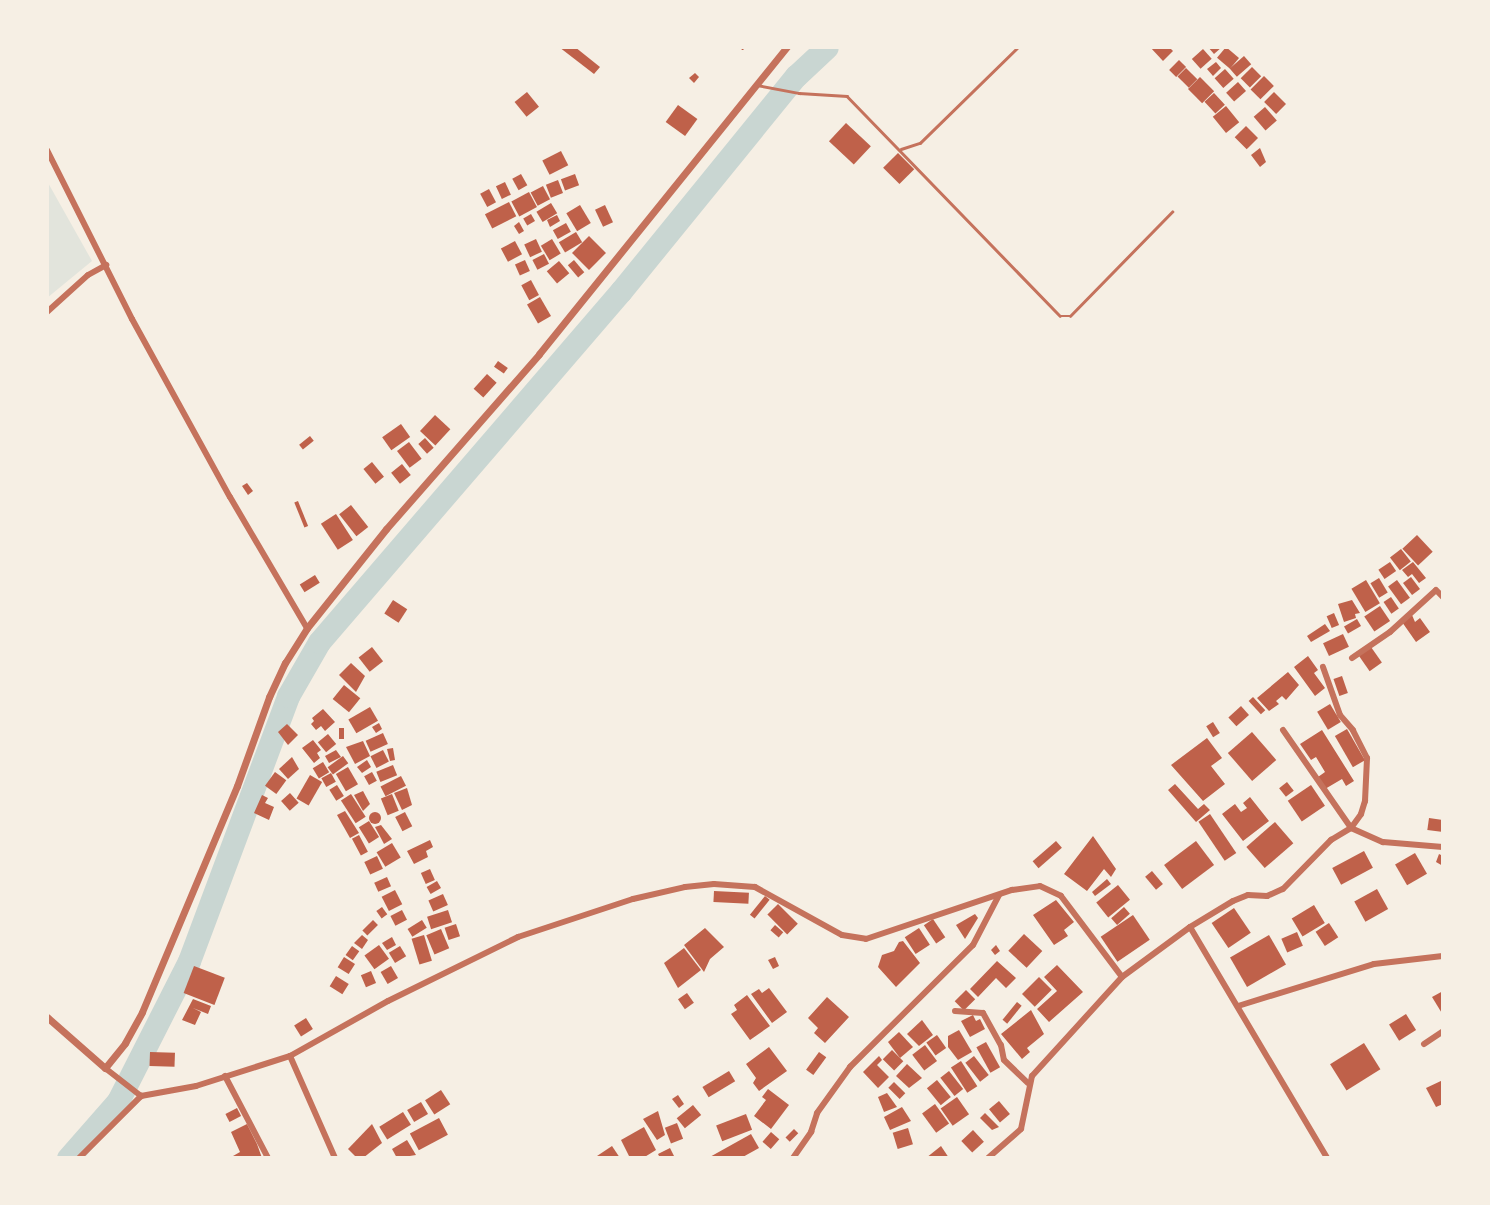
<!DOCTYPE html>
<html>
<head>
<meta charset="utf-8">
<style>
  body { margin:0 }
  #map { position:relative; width:1490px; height:1205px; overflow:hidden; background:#f6efe4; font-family:Jost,sans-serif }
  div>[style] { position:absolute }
  .green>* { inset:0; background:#e2e4dc }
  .river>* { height:23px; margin:-11.5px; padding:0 11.5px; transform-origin:11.5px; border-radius:11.5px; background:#c9d6d2 }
  .building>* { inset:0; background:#bf614a; transform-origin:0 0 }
  .round { border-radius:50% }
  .path>* { height:2.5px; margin:-1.25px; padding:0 1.25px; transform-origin:1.25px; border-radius:1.25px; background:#b5482f }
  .service>* { height:2.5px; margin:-1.25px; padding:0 1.25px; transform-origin:1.25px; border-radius:1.25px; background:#c5725c }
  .minor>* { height:6px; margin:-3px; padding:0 3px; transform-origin:3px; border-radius:3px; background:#c5725c }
  .tertiary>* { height:7px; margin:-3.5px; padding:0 3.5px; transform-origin:3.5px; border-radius:3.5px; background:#c5725c }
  span { translate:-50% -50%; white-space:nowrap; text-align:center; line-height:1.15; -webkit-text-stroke:5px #f6efe4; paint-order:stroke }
  .frame { position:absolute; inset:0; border:49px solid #f6efe4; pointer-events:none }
</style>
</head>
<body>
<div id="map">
  <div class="green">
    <div style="clip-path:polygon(47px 181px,92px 261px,47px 298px)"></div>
  </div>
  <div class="river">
    <div style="left:68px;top:1158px;width:76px;rotate:-48.7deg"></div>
    <div style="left:118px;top:1101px;width:157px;rotate:-63.1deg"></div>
    <div style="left:189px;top:961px;width:283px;rotate:-69.5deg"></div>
    <div style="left:288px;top:696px;width:62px;rotate:-60.1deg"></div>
    <div style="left:319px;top:642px;width:463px;rotate:-49.3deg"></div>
    <div style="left:621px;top:291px;width:277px;rotate:-50.9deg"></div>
    <div style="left:796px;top:76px;width:42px;rotate:-43.1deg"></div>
  </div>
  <div class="building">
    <div style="clip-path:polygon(559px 47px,575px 47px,600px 67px,594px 74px)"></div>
    <div style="clip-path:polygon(1150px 47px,1169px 47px,1173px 51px,1163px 61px)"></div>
    <div style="clip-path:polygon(1208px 47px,1222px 47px,1214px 54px)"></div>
    <div style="left:1226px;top:47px;width:17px;height:14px;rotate:40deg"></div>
    <div style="left:1203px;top:49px;width:13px;height:15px;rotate:48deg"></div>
    <div style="left:1244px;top:56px;width:11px;height:19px;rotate:49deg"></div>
    <div style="left:1179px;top:60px;width:10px;height:14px;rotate:45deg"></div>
    <div style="clip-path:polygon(1216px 62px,1221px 68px,1213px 76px,1207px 69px)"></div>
    <div style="left:1252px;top:67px;width:13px;height:16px;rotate:45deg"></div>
    <div style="left:1186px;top:68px;width:16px;height:12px;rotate:45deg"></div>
    <div style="left:1225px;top:69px;width:13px;height:14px;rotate:48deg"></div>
    <div style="clip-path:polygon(695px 73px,699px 77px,694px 83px,689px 78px)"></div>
    <div style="left:1264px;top:76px;width:14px;height:19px;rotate:45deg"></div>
    <div style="left:1200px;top:77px;width:20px;height:17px;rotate:45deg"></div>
    <div style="left:1238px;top:82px;width:12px;height:16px;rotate:48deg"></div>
    <div style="left:527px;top:92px;width:19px;height:16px;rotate:51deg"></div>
    <div style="left:1274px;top:92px;width:17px;height:14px;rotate:45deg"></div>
    <div style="left:1214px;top:93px;width:16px;height:13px;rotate:47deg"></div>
    <div style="left:678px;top:105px;width:24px;height:21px;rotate:36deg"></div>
    <div style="left:1226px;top:106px;width:21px;height:17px;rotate:51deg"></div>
    <div style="left:1265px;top:107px;width:18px;height:15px;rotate:49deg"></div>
    <div style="left:846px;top:123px;width:34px;height:25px;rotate:43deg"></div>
    <div style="left:1246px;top:126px;width:17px;height:16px;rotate:45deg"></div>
    <div style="clip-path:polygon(1260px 148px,1266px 162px,1260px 167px,1251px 155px)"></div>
    <div style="left:561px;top:151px;width:16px;height:21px;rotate:63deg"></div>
    <div style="left:898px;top:153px;width:23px;height:21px;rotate:45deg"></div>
    <div style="left:521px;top:174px;width:13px;height:10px;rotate:61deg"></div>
    <div style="left:575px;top:174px;width:12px;height:15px;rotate:70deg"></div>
    <div style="left:558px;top:180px;width:14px;height:13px;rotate:69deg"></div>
    <div style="left:505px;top:182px;width:14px;height:10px;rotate:65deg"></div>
    <div style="left:543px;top:186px;width:15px;height:14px;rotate:62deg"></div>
    <div style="left:489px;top:189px;width:15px;height:10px;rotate:62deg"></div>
    <div style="left:529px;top:192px;width:17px;height:20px;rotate:62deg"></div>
    <div style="left:509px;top:202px;width:16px;height:27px;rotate:63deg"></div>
    <div style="left:551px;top:203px;width:12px;height:17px;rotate:59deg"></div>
    <div style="left:580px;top:205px;width:21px;height:16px;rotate:59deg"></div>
    <div style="left:605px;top:205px;width:19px;height:11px;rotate:65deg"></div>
    <div style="left:531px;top:214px;width:8px;height:9px;rotate:60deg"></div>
    <div style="clip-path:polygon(557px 215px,560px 221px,550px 227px,547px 220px)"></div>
    <div style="clip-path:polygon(519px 222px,524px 231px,519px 234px,514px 226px)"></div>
    <div style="left:566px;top:223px;width:10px;height:15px;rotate:61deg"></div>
    <div style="left:576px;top:232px;width:12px;height:20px;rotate:59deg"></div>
    <div style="left:589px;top:236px;width:24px;height:24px;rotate:45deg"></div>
    <div style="left:536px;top:239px;width:14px;height:13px;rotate:65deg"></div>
    <div style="left:552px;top:239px;width:17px;height:13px;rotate:59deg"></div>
    <div style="left:515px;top:241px;width:15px;height:16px;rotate:62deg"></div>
    <div style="left:544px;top:254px;width:11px;height:13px;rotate:63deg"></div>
    <div style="left:525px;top:260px;width:12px;height:11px;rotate:66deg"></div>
    <div style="left:574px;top:260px;width:16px;height:8px;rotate:50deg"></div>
    <div style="left:559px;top:261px;width:16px;height:16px;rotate:50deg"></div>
    <div style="left:531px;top:280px;width:17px;height:11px;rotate:62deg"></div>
    <div style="left:540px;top:297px;width:22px;height:15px;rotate:60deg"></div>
    <div style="left:498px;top:361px;width:12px;height:7px;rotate:35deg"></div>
    <div style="left:487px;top:374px;width:13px;height:20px;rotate:42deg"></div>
    <div style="left:435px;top:415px;width:21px;height:22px;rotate:43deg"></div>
    <div style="left:401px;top:424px;width:16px;height:23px;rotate:55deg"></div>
    <div style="left:310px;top:436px;width:6px;height:14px;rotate:51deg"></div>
    <div style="left:425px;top:438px;width:13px;height:9px;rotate:48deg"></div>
    <div style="left:409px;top:442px;width:21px;height:15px;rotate:53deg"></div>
    <div style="left:372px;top:462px;width:19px;height:11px;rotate:51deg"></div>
    <div style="left:402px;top:464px;width:14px;height:14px;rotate:51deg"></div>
    <div style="clip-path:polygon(247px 483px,253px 491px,248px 495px,242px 486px)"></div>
    <div style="left:298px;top:501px;width:27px;height:4px;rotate:68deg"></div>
    <div style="left:351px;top:505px;width:28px;height:15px;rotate:52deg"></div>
    <div style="left:336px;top:514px;width:31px;height:18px;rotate:57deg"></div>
    <div style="left:1417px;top:535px;width:23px;height:20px;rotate:47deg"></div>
    <div style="left:1401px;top:549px;width:16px;height:14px;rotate:52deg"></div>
    <div style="left:1390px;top:562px;width:11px;height:14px;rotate:56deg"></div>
    <div style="clip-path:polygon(1413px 562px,1426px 578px,1419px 583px,1412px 574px,1408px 577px,1402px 570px)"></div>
    <div style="left:315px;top:575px;width:9px;height:18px;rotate:58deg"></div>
    <div style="left:1411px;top:577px;width:15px;height:10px;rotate:53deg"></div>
    <div style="left:1379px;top:578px;width:17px;height:10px;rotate:59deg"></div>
    <div style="left:1366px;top:580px;width:27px;height:17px;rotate:59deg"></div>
    <div style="left:1397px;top:580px;width:22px;height:11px;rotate:54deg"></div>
    <div style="left:1391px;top:597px;width:14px;height:9px;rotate:56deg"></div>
    <div style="left:393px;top:600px;width:17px;height:16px;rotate:33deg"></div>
    <div style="clip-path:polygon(1352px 600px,1360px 613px,1355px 614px,1356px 618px,1344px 622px,1338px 604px)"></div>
    <div style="left:1380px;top:606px;width:18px;height:19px;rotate:56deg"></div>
    <div style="left:1334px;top:613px;width:13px;height:8px;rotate:67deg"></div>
    <div style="clip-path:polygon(1412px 615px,1415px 622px,1420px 618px,1430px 632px,1416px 642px,1402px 622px)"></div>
    <div style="left:1357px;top:619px;width:8px;height:15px;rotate:60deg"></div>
    <div style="clip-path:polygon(1325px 624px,1330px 631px,1311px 642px,1307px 636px)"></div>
    <div style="left:1343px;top:634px;width:14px;height:22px;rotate:65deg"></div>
    <div style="left:372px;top:647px;width:18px;height:17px;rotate:52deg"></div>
    <div style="left:1371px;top:647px;width:19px;height:15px;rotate:55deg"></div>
    <div style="clip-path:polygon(1308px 656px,1318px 670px,1314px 673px,1325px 688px,1315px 696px,1294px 667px)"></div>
    <div style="clip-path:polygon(351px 663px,365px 676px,356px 692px,339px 675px)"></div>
    <div style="clip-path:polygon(1288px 672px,1299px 685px,1286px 700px,1282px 696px,1276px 701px,1279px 704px,1269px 711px,1257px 698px)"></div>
    <div style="left:1342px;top:676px;width:18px;height:9px;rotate:71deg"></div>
    <div style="left:344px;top:685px;width:21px;height:18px;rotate:39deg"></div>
    <div style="left:1253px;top:697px;width:18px;height:6px;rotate:47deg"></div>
    <div style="left:1330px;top:704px;width:21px;height:15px;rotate:59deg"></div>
    <div style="left:1241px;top:706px;width:12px;height:17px;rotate:48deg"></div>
    <div style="left:370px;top:707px;width:16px;height:25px;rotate:60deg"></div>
    <div style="clip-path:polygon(323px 709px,335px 722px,325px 731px,321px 726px,316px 730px,311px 724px,314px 721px,312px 718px)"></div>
    <div style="left:1213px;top:722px;width:13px;height:8px;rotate:58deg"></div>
    <div style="clip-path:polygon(379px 723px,382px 729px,376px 733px,372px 727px)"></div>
    <div style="clip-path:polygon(287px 724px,298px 735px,288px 745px,278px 732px)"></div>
    <div style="left:339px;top:728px;width:5px;height:11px"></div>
    <div style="left:1347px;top:729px;width:36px;height:14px;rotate:60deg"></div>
    <div style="clip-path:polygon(1322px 730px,1354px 781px,1346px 786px,1342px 779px,1325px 789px,1318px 777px,1325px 772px,1316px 757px,1311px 760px,1300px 744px)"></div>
    <div style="left:1252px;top:732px;width:37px;height:32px;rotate:49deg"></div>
    <div style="left:383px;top:733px;width:12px;height:19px;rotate:66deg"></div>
    <div style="left:328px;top:734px;width:13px;height:13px;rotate:51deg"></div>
    <div style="clip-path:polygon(1207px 738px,1222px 758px,1211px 766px,1225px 784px,1203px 801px,1171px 765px)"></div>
    <div style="clip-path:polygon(313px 740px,321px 750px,317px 753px,320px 758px,314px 763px,302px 748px)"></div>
    <div style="clip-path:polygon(363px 741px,370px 756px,355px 764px,346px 747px)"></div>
    <div style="clip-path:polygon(393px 748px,395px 760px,390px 761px,387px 749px)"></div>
    <div style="clip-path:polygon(336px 750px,341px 757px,329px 763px,325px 756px)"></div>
    <div style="left:383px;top:750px;width:13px;height:14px;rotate:63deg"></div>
    <div style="left:343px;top:756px;width:9px;height:19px;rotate:54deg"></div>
    <div style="clip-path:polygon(292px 757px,299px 769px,288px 779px,279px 769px)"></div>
    <div style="clip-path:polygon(367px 760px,371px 767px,362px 773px,357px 767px)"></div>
    <div style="left:323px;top:762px;width:12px;height:12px;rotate:59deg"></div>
    <div style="left:393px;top:765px;width:11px;height:18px;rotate:68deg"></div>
    <div style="left:348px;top:767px;width:20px;height:14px;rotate:60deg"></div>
    <div style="left:275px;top:772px;width:14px;height:17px;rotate:36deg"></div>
    <div style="left:372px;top:772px;width:10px;height:9px;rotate:61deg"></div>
    <div style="left:331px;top:773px;width:10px;height:11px;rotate:61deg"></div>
    <div style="left:310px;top:775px;width:14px;height:27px;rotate:30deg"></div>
    <div style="left:401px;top:776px;width:11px;height:23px;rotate:63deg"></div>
    <div style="left:1287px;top:782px;width:11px;height:10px;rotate:52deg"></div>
    <div style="clip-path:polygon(1175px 784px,1198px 809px,1204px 804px,1210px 810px,1196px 822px,1168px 790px)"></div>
    <div style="left:337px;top:785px;width:13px;height:9px;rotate:58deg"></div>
    <div style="left:1311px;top:785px;width:25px;height:28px;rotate:56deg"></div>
    <div style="clip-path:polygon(407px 788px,412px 805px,402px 810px,394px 793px)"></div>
    <div style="clip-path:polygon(363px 791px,370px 804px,363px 811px,354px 795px)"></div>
    <div style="left:290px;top:793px;width:13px;height:12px;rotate:48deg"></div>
    <div style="left:351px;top:794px;width:27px;height:12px;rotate:57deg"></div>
    <div style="left:392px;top:794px;width:18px;height:12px;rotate:68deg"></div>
    <div style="clip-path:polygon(262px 795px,268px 798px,265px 803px,274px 807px,269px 820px,254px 813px)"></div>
    <div style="clip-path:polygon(1250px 797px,1269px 821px,1243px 841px,1222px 814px,1235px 804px,1241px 812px,1247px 808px,1243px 803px)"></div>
    <div style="clip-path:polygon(345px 811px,359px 833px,350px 838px,337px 815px)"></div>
    <div class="round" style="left:369px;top:812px;width:12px;height:12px"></div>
    <div style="left:405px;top:812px;width:16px;height:11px;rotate:63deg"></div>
    <div style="left:1210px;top:814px;width:47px;height:14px;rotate:56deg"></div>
    <div style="left:1429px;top:818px;width:14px;height:12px;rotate:8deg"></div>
    <div style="left:369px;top:821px;width:19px;height:12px;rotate:58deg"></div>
    <div style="left:1275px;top:822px;width:28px;height:38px;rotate:49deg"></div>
    <div style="clip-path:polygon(381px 825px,392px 839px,384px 844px,375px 827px)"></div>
    <div style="left:359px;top:835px;width:19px;height:8px;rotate:62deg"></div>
    <div style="clip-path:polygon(1093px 836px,1116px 869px,1111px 877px,1104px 869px,1087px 891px,1064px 874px)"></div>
    <div style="clip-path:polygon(430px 840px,433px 847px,426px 851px,428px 857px,414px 864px,407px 851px)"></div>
    <div style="left:1056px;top:841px;width:9px;height:31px;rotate:49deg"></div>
    <div style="left:1196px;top:841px;width:30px;height:40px;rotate:53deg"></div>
    <div style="left:392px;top:843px;width:17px;height:18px;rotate:59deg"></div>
    <div style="left:1364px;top:851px;width:19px;height:36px;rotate:62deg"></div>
    <div style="left:1415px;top:853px;width:24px;height:23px;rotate:60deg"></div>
    <div style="clip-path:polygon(1439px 854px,1443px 856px,1443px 866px,1436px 862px)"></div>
    <div style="left:377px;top:856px;width:14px;height:14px;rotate:65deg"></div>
    <div style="left:430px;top:869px;width:12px;height:10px;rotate:66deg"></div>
    <div style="left:1152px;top:871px;width:17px;height:9px;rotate:50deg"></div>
    <div style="left:387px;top:877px;width:10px;height:14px;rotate:66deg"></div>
    <div style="clip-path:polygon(1107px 879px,1111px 884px,1095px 896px,1092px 892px)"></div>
    <div style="left:437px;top:881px;width:8px;height:12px;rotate:60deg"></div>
    <div style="left:1118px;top:885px;width:19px;height:28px;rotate:51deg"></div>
    <div style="left:1377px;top:889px;width:23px;height:26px;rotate:61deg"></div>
    <div style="left:395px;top:890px;width:16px;height:15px;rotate:63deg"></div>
    <div style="left:714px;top:891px;width:35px;height:11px;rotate:3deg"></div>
    <div style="left:443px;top:894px;width:12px;height:16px;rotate:66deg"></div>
    <div style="left:765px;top:896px;width:6px;height:24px;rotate:39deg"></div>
    <div style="clip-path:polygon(1056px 900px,1074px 922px,1064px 930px,1068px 936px,1054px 945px,1033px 915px)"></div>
    <div style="left:778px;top:904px;width:28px;height:15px;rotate:45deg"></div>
    <div style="left:1314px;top:905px;width:21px;height:26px;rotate:59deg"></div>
    <div style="left:382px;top:907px;width:9px;height:7px;rotate:54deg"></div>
    <div style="left:1124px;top:907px;width:9px;height:17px;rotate:49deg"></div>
    <div style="left:1234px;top:908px;width:30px;height:27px;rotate:56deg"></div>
    <div style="left:402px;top:910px;width:11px;height:13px;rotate:63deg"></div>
    <div style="left:448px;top:910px;width:13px;height:22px;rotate:72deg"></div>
    <div style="clip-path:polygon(975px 914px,978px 918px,965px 939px,956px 925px)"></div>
    <div style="left:1133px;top:915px;width:30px;height:39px;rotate:56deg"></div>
    <div style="left:933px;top:919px;width:22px;height:11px;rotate:56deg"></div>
    <div style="left:373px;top:920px;width:7px;height:15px;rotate:45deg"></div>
    <div style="left:422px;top:920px;width:9px;height:17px;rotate:58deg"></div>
    <div style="left:1329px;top:923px;width:17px;height:16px;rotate:57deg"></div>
    <div style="left:456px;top:924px;width:13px;height:12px;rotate:72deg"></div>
    <div style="left:775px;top:925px;width:11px;height:7px;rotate:41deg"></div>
    <div style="clip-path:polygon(705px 928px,724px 947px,710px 959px,704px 972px,684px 945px)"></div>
    <div style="left:919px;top:928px;width:20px;height:17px;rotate:57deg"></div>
    <div style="left:441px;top:929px;width:21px;height:16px;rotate:67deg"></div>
    <div style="left:1297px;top:932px;width:15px;height:17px;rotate:67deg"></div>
    <div style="left:1024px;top:934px;width:25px;height:23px;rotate:43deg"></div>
    <div style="clip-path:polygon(362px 935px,368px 940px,362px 949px,354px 943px)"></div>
    <div style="left:424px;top:935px;width:27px;height:13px;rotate:73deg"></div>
    <div style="left:1269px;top:935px;width:34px;height:45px;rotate:60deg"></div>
    <div style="clip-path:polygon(392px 937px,396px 945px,387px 950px,382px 943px)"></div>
    <div style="clip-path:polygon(903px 941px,920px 963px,896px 987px,878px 967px,882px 955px,894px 951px,899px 942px)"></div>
    <div style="left:379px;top:945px;width:17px;height:18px;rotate:54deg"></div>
    <div style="clip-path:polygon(996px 945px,1000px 951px,995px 955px,991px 950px)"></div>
    <div style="left:352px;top:946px;width:9px;height:11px;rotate:36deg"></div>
    <div style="left:400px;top:946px;width:12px;height:13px;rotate:59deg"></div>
    <div style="clip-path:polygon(684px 948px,701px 970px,678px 988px,664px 963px)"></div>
    <div style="left:344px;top:957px;width:13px;height:12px;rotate:32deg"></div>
    <div style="clip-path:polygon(775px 957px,779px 966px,773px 969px,768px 960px)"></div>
    <div style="clip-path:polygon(997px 961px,1016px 978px,1006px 988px,996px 978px,978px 997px,970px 989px)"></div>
    <div style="clip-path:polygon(1057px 965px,1083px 992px,1049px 1022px,1037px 1009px,1057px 991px,1044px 977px)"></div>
    <div style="left:194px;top:966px;width:33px;height:29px;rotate:21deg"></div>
    <div style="left:391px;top:966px;width:14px;height:12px;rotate:60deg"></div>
    <div style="left:371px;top:971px;width:13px;height:11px;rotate:67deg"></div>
    <div style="left:336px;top:976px;width:15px;height:12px;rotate:32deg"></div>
    <div style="left:1039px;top:977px;width:18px;height:24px;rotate:45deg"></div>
    <div style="clip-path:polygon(769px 988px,787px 1012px,772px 1023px,751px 994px,759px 989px,762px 993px)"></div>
    <div style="left:966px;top:990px;width:13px;height:16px;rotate:45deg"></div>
    <div style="clip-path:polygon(1443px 991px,1443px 1015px,1432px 997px)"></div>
    <div style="left:687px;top:993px;width:12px;height:11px;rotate:55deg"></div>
    <div style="clip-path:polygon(747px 995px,770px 1026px,750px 1040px,731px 1014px,737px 1010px,734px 1005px)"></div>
    <div style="clip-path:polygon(827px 997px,849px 1017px,825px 1043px,814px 1033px,818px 1028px,808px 1018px)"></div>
    <div style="clip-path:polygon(193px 999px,211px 1006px,208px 1014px,193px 1008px,201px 1012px,195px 1025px,182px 1020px)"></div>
    <div style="left:1017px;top:1002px;width:6px;height:23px;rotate:39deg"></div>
    <div style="clip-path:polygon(1031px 1010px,1044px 1034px,1027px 1048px,1030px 1052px,1022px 1059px,1001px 1034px)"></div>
    <div style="left:1406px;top:1014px;width:19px;height:20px;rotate:58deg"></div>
    <div style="clip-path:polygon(973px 1015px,976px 1021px,980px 1019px,985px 1029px,970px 1037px,961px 1021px)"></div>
    <div style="left:306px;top:1018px;width:13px;height:14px;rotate:58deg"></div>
    <div style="clip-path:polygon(922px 1020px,933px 1035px,919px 1046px,907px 1034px)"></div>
    <div style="clip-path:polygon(959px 1030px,972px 1052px,958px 1060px,948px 1047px,948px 1036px)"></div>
    <div style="clip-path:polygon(899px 1032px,913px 1047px,900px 1058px,888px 1042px)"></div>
    <div style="left:937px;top:1035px;width:16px;height:13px;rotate:55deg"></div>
    <div style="left:986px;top:1042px;width:29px;height:11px;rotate:61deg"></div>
    <div style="left:1364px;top:1043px;width:31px;height:40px;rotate:58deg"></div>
    <div style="left:925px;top:1045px;width:20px;height:16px;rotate:53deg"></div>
    <div style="clip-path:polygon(769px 1047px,787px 1071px,759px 1091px,753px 1083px,756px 1078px,746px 1064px)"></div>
    <div style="left:892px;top:1050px;width:16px;height:13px;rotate:45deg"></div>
    <div style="left:150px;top:1052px;width:25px;height:14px;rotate:2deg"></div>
    <div style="left:819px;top:1052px;width:9px;height:22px;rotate:36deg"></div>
    <div style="clip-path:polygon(879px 1056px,882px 1060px,877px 1065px,889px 1077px,878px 1088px,863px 1072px)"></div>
    <div style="left:974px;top:1056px;width:24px;height:11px;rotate:52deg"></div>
    <div style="left:961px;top:1061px;width:30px;height:12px;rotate:57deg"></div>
    <div style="clip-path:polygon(907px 1064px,922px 1078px,909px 1088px,896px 1076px)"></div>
    <div style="left:729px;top:1071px;width:12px;height:31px;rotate:59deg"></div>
    <div style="left:949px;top:1071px;width:23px;height:11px;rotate:52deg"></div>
    <div style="left:937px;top:1080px;width:22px;height:13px;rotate:51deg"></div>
    <div style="clip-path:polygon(1443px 1080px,1443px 1104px,1436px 1107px,1426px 1088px)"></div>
    <div style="left:894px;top:1082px;width:16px;height:8px;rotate:45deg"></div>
    <div style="clip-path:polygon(768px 1089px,789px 1105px,771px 1129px,754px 1116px,766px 1100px,762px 1097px)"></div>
    <div style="left:441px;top:1090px;width:17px;height:19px;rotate:57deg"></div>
    <div style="clip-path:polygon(887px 1093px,897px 1107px,884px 1112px,878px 1097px)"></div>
    <div style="clip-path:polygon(678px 1095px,684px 1104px,679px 1108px,672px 1099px)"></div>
    <div style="left:957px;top:1097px;width:21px;height:20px;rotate:55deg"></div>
    <div style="left:999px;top:1101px;width:17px;height:13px;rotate:50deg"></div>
    <div style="left:421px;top:1102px;width:14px;height:16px;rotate:60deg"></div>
    <div style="left:935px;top:1104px;width:24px;height:16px;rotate:54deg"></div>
    <div style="left:693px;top:1105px;width:13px;height:21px;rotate:51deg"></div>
    <div style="clip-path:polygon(902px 1107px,911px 1121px,890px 1130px,884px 1117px)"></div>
    <div style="left:237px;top:1108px;width:9px;height:13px;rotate:63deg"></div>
    <div style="clip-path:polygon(658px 1111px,665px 1135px,657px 1140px,643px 1119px)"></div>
    <div style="left:403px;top:1112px;width:15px;height:28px;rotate:58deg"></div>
    <div style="clip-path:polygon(985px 1113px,999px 1127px,992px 1130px,980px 1118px)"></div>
    <div style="left:746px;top:1114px;width:17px;height:32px;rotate:69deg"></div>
    <div style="left:439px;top:1118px;width:19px;height:33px;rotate:62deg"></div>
    <div style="left:677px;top:1123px;width:17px;height:13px;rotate:69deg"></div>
    <div style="clip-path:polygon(247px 1124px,257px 1144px,262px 1158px,233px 1156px,240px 1152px,231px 1132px)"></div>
    <div style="clip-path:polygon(372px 1124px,382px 1143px,363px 1158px,357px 1158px,348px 1149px)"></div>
    <div style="clip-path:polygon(644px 1127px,656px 1150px,643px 1158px,630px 1158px,621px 1140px)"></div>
    <div style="left:908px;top:1128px;width:17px;height:16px;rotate:73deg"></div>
    <div style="left:794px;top:1129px;width:6px;height:12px;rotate:45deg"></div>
    <div style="left:973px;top:1130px;width:16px;height:16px;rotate:47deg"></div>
    <div style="left:771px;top:1132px;width:11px;height:13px;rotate:41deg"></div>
    <div style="clip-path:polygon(751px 1134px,759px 1148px,741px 1158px,708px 1158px)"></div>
    <div style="clip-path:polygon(407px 1140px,416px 1155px,397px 1158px,392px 1149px)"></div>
    <div style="clip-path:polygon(612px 1146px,620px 1158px,594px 1158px)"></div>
    <div style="clip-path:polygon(941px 1146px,949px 1158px,926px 1158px)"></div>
    <div style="clip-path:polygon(670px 1148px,675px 1158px,660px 1158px,658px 1154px)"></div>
  </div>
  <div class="path">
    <div style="left:742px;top:48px;width:1px;rotate:-45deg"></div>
  </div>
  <div class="service">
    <div style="left:757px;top:85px;width:43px;rotate:10.8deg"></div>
    <div style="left:799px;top:93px;width:48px;rotate:3.6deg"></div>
    <div style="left:847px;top:96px;width:306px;rotate:45.9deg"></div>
    <div style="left:1060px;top:316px;width:10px"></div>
    <div style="left:1070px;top:316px;width:146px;rotate:-45.6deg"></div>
    <div style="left:901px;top:149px;width:20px;rotate:-18deg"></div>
    <div style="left:920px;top:143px;width:137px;rotate:-44.4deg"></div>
  </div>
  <div class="minor">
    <div style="left:47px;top:150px;width:189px;rotate:63.3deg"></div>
    <div style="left:132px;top:319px;width:203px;rotate:61.2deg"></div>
    <div style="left:230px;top:497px;width:152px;rotate:59.6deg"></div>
    <div style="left:47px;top:312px;width:55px;rotate:-42.1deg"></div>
    <div style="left:88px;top:275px;width:21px;rotate:-29deg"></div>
    <div style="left:1352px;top:658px;width:46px;rotate:-34.4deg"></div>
    <div style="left:1390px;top:632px;width:62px;rotate:-42.4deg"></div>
    <div style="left:1436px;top:590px;width:10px;rotate:45deg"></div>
    <div style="left:1283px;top:730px;width:119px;rotate:55.2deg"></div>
    <div style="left:1351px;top:828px;width:35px;rotate:24deg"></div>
    <div style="left:1383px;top:842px;width:60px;rotate:4.8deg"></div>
    <div style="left:1190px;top:927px;width:269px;rotate:59.3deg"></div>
    <div style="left:1238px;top:1006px;width:142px;rotate:-17.2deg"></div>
    <div style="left:1374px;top:964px;width:69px;rotate:-6.6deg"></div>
    <div style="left:955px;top:1011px;width:28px;rotate:4deg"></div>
    <div style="left:983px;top:1013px;width:37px;rotate:61deg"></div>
    <div style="left:1001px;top:1045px;width:15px;rotate:79deg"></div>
    <div style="left:1004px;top:1060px;width:33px;rotate:44deg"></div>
    <div style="left:1424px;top:1044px;width:23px;rotate:-34deg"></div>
    <div style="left:290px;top:1056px;width:111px;rotate:66.2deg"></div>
    <div style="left:105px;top:1068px;width:46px;rotate:37.9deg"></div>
    <div style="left:141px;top:1096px;width:56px;rotate:-10.3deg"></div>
    <div style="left:196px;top:1086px;width:99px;rotate:-17.7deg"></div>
    <div style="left:290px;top:1056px;width:112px;rotate:-29.3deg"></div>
    <div style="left:388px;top:1001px;width:145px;rotate:-26.2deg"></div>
    <div style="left:518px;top:937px;width:121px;rotate:-18.3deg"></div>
    <div style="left:633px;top:899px;width:53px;rotate:-13deg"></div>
    <div style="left:685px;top:887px;width:29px;rotate:-6deg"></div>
    <div style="left:714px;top:884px;width:41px;rotate:4.2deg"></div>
    <div style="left:755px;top:887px;width:99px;rotate:28.9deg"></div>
    <div style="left:842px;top:935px;width:24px;rotate:9deg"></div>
    <div style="left:866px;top:939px;width:154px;rotate:-18.6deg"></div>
    <div style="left:1012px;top:890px;width:28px;rotate:-8deg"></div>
    <div style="left:1040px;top:886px;width:23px;rotate:25deg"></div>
    <div style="left:1061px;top:896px;width:101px;rotate:53deg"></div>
    <div style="left:225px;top:1076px;width:93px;rotate:62.3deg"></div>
    <div style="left:79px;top:1158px;width:88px;rotate:-45deg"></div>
    <div style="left:793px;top:1158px;width:32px;rotate:-55deg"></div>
    <div style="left:811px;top:1132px;width:20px;rotate:-72deg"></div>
    <div style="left:817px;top:1113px;width:57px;rotate:-54.3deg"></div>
    <div style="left:850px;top:1067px;width:173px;rotate:-44.8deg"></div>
    <div style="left:973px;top:945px;width:56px;rotate:-62.5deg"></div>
    <div style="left:988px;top:1158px;width:44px;rotate:-41.3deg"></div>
    <div style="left:1021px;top:1129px;width:54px;rotate:-78.3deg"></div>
    <div style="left:1032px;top:1076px;width:134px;rotate:-47.7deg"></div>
    <div style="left:1122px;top:977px;width:84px;rotate:-36.3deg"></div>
    <div style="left:1190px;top:927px;width:50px;rotate:-31.2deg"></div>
    <div style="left:1233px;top:901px;width:16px;rotate:-22deg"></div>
    <div style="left:1248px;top:895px;width:19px;rotate:3deg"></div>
    <div style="left:1267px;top:896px;width:17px;rotate:-24deg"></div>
    <div style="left:1283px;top:889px;width:69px;rotate:-45.6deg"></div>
    <div style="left:1331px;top:840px;width:23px;rotate:-31deg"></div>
    <div style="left:1351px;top:828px;width:17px;rotate:-54deg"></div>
    <div style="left:1361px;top:814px;width:14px;rotate:-73deg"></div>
    <div style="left:1365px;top:801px;width:43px;rotate:-87.3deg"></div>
    <div style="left:1367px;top:758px;width:31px;rotate:-117deg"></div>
    <div style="left:1353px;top:730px;width:20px;rotate:-131deg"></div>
    <div style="left:1340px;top:715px;width:51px;rotate:-109.5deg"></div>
  </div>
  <div class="tertiary">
    <div style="left:47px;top:1017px;width:77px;rotate:41.3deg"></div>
    <div style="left:105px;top:1068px;width:32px;rotate:-51deg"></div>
    <div style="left:125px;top:1043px;width:35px;rotate:-61deg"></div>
    <div style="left:142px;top:1012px;width:245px;rotate:-67.2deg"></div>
    <div style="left:237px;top:786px;width:95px;rotate:-70.2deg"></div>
    <div style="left:269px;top:697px;width:38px;rotate:-65deg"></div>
    <div style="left:285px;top:663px;width:41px;rotate:-57.8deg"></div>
    <div style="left:307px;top:628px;width:127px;rotate:-51.4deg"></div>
    <div style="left:386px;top:529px;width:232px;rotate:-48.8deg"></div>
    <div style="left:539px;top:354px;width:395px;rotate:-51.1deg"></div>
  </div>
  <div class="frame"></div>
</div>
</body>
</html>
